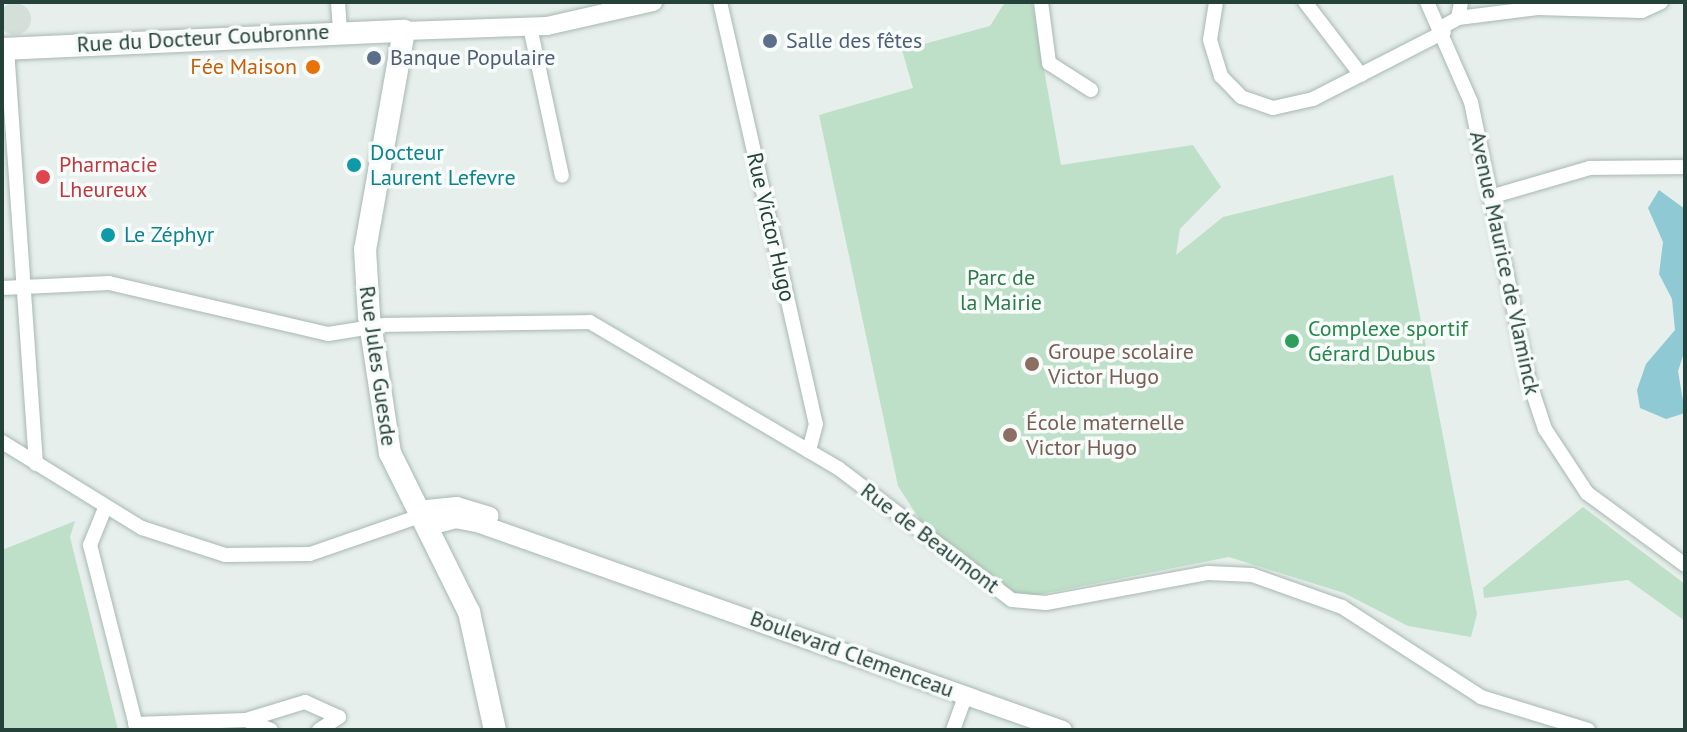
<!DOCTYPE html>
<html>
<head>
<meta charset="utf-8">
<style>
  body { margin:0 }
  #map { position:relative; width:1687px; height:732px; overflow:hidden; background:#e6efeb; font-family:"PT Sans",sans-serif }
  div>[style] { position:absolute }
  .built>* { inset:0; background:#d4dfda }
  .round { border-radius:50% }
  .green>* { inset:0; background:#bfe0c8 }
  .water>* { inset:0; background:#8ec9d4 }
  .roads { filter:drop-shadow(0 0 2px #a8b8b2) drop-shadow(0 0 2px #a8b8b2) }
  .minor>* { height:14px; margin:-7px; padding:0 7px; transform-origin:7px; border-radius:7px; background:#fff }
  .tertiary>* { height:18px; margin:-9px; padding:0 9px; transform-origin:9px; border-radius:9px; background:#fff }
  .secondary>* { height:22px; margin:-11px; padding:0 11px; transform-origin:11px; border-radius:11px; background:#fff }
  .dots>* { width:22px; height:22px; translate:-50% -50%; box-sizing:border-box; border:4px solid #f7fbf9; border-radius:50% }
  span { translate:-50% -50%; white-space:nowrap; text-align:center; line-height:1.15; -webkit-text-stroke:7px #f7fbf9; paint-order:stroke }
  .street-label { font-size:22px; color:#24423a }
  .service-label { font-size:22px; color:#4e5e75 }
  .left { translate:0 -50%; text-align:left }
  .food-label { font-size:22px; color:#c56008 }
  .right { translate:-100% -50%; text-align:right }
  .culture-label { font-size:22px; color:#0d838f }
  .health-label { font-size:22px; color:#be3a42 }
  .park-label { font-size:22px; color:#2d7a4b }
  .leisure-label { font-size:22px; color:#27864d }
  .education-label { font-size:22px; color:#785e54 }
  .frame { position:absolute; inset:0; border:4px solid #24423a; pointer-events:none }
</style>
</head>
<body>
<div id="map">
  <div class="built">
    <div class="round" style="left:-1px;top:3px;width:32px;height:32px"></div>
  </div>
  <div class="green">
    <div style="clip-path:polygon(1005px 2px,1032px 2px,1061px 165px,1193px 145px,1221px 187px,1180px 229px,1176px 255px,1223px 217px,1393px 175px,1477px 614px,1471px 637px,1408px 626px,1344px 593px,1229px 557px,1022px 598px,922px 523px,898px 486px,819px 115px,913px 88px,902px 50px,990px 26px)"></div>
    <div style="clip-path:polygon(1583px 507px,1685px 584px,1685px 621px,1628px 580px,1484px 598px,1483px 588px)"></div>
    <div style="clip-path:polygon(75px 521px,70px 537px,118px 730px,2px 730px,2px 550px)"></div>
  </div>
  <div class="water">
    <div style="clip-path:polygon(1659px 190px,1685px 209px,1685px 350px,1678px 371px,1685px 413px,1666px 419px,1640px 408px,1637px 390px,1646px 364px,1675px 330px,1672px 299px,1659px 274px,1663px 242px,1648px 208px)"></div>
  </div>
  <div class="roads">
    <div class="minor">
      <div style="left:338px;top:2px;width:28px;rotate:86deg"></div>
      <div style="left:720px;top:2px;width:433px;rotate:77.2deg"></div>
      <div style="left:816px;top:424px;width:28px;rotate:105deg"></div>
      <div style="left:1041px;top:2px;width:62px;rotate:82.5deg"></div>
      <div style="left:1049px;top:63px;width:50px;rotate:32.7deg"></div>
      <div style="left:1216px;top:2px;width:38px;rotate:99deg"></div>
      <div style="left:1210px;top:40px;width:38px;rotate:73deg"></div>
      <div style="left:1221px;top:76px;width:29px;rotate:46deg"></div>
      <div style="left:1241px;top:97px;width:34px;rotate:19deg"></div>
      <div style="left:1273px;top:108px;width:41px;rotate:-12.7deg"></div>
      <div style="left:1313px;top:99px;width:147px;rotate:-27.1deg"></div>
      <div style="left:1305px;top:2px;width:92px;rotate:52.5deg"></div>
      <div style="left:1427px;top:2px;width:109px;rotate:66.3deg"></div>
      <div style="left:1471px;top:102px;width:282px;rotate:78.3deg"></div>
      <div style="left:1528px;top:378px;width:54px;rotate:71.6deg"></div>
      <div style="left:1545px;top:429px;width:77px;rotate:56.7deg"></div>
      <div style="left:1587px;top:493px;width:122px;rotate:36.3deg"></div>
      <div style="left:1458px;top:18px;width:16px;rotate:-79deg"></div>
      <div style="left:530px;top:27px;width:152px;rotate:77.9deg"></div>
      <div style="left:1442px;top:27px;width:18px;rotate:-29deg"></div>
      <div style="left:1458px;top:18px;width:80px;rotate:-7.2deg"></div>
      <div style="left:1537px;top:8px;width:105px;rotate:1.6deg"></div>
      <div style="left:1642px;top:11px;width:21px;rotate:-25deg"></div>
      <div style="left:7px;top:49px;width:416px;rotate:86deg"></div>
      <div style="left:1490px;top:197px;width:104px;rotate:-16.2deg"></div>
      <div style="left:1590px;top:168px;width:95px;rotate:-0.6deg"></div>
      <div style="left:2px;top:288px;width:107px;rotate:-2.7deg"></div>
      <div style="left:109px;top:283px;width:225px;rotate:13.1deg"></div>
      <div style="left:328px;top:334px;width:58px;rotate:-9deg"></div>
      <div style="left:385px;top:325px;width:205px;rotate:-0.8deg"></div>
      <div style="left:590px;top:322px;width:288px;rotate:30.5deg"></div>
      <div style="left:838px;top:468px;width:218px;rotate:37.2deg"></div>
      <div style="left:1012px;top:600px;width:34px;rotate:5deg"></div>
      <div style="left:1046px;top:603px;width:165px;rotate:-10.5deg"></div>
      <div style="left:1208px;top:573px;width:44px;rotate:2.6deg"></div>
      <div style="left:1252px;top:575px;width:96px;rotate:19.6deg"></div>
      <div style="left:1342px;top:607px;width:166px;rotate:32.9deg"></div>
      <div style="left:1481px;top:697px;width:112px;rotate:17.1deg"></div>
      <div style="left:2px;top:442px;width:164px;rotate:31.6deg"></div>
      <div style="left:142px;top:528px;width:87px;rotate:18deg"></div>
      <div style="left:225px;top:555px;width:85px;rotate:-0.7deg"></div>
      <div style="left:310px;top:554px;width:116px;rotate:-19.1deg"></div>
      <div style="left:105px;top:508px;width:40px;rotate:112deg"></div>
      <div style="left:90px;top:545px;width:191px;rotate:75.7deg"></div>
      <div style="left:246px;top:720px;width:62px;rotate:-17deg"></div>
      <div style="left:305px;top:702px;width:37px;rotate:24deg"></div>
      <div style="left:339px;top:717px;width:24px;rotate:147deg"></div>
      <div style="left:135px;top:724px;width:111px;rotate:-2.1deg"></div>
      <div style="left:246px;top:720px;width:27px;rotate:22deg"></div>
      <div style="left:953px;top:730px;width:37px;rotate:-70deg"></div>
    </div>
    <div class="tertiary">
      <div style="left:404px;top:31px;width:143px;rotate:-2deg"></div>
      <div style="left:547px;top:26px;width:109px;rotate:-12.8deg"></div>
      <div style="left:417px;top:510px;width:40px;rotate:-5.7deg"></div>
      <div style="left:457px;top:506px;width:34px;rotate:17deg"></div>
      <div style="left:426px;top:527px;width:30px;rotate:-15deg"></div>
      <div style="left:455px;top:519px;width:25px;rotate:11deg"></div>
      <div style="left:480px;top:524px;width:618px;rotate:19.46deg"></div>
    </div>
    <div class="secondary">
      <div style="left:2px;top:49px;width:402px;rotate:-2.6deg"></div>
      <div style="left:404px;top:31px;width:221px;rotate:100.1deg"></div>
      <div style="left:365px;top:249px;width:67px;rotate:86.6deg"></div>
      <div style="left:369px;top:316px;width:139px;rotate:81.3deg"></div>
      <div style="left:390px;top:453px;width:178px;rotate:63.6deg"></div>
      <div style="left:469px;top:612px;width:121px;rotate:77.6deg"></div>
    </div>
  </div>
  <div class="dots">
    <div style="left:770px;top:41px;background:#5c6f8a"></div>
    <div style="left:374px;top:58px;background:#5c6f8a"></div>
    <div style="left:313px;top:67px;background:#e8710a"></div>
    <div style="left:354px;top:165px;background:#0f9aa8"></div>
    <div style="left:43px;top:177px;background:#e0444e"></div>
    <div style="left:108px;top:235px;background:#0f9aa8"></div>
    <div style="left:1292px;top:341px;background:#2e9e5b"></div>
    <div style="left:1032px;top:364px;background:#8d6e63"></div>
    <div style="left:1010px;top:435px;background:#8d6e63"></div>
  </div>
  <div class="street-label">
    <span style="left:203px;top:38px;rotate:-3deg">Rue du Docteur Coubronne</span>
    <span style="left:771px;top:227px;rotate:77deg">Rue Victor Hugo</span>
    <span style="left:1505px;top:263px;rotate:78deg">Avenue Maurice de Vlaminck</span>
    <span style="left:378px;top:366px;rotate:82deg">Rue Jules Guesde</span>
    <span style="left:930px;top:538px;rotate:37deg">Rue de Beaumont</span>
    <span style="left:852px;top:654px;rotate:20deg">Boulevard Clemenceau</span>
  </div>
  <div class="service-label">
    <span class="left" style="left:786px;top:41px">Salle des fêtes</span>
    <span class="left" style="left:390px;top:58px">Banque Populaire</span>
  </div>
  <div class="food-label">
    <span class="right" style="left:297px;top:67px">Fée Maison</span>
  </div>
  <div class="culture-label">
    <span class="left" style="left:370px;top:165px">Docteur<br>Laurent Lefevre</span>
    <span class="left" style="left:124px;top:235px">Le Zéphyr</span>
  </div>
  <div class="health-label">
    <span class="left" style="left:59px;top:177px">Pharmacie<br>Lheureux</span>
  </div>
  <div class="park-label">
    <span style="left:1001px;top:290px">Parc de<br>la Mairie</span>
  </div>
  <div class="leisure-label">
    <span class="left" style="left:1308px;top:341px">Complexe sportif<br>Gérard Dubus</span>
  </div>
  <div class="education-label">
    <span class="left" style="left:1048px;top:364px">Groupe scolaire<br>Victor Hugo</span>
    <span class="left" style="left:1026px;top:435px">École maternelle<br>Victor Hugo</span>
  </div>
  <div class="frame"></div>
</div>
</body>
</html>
